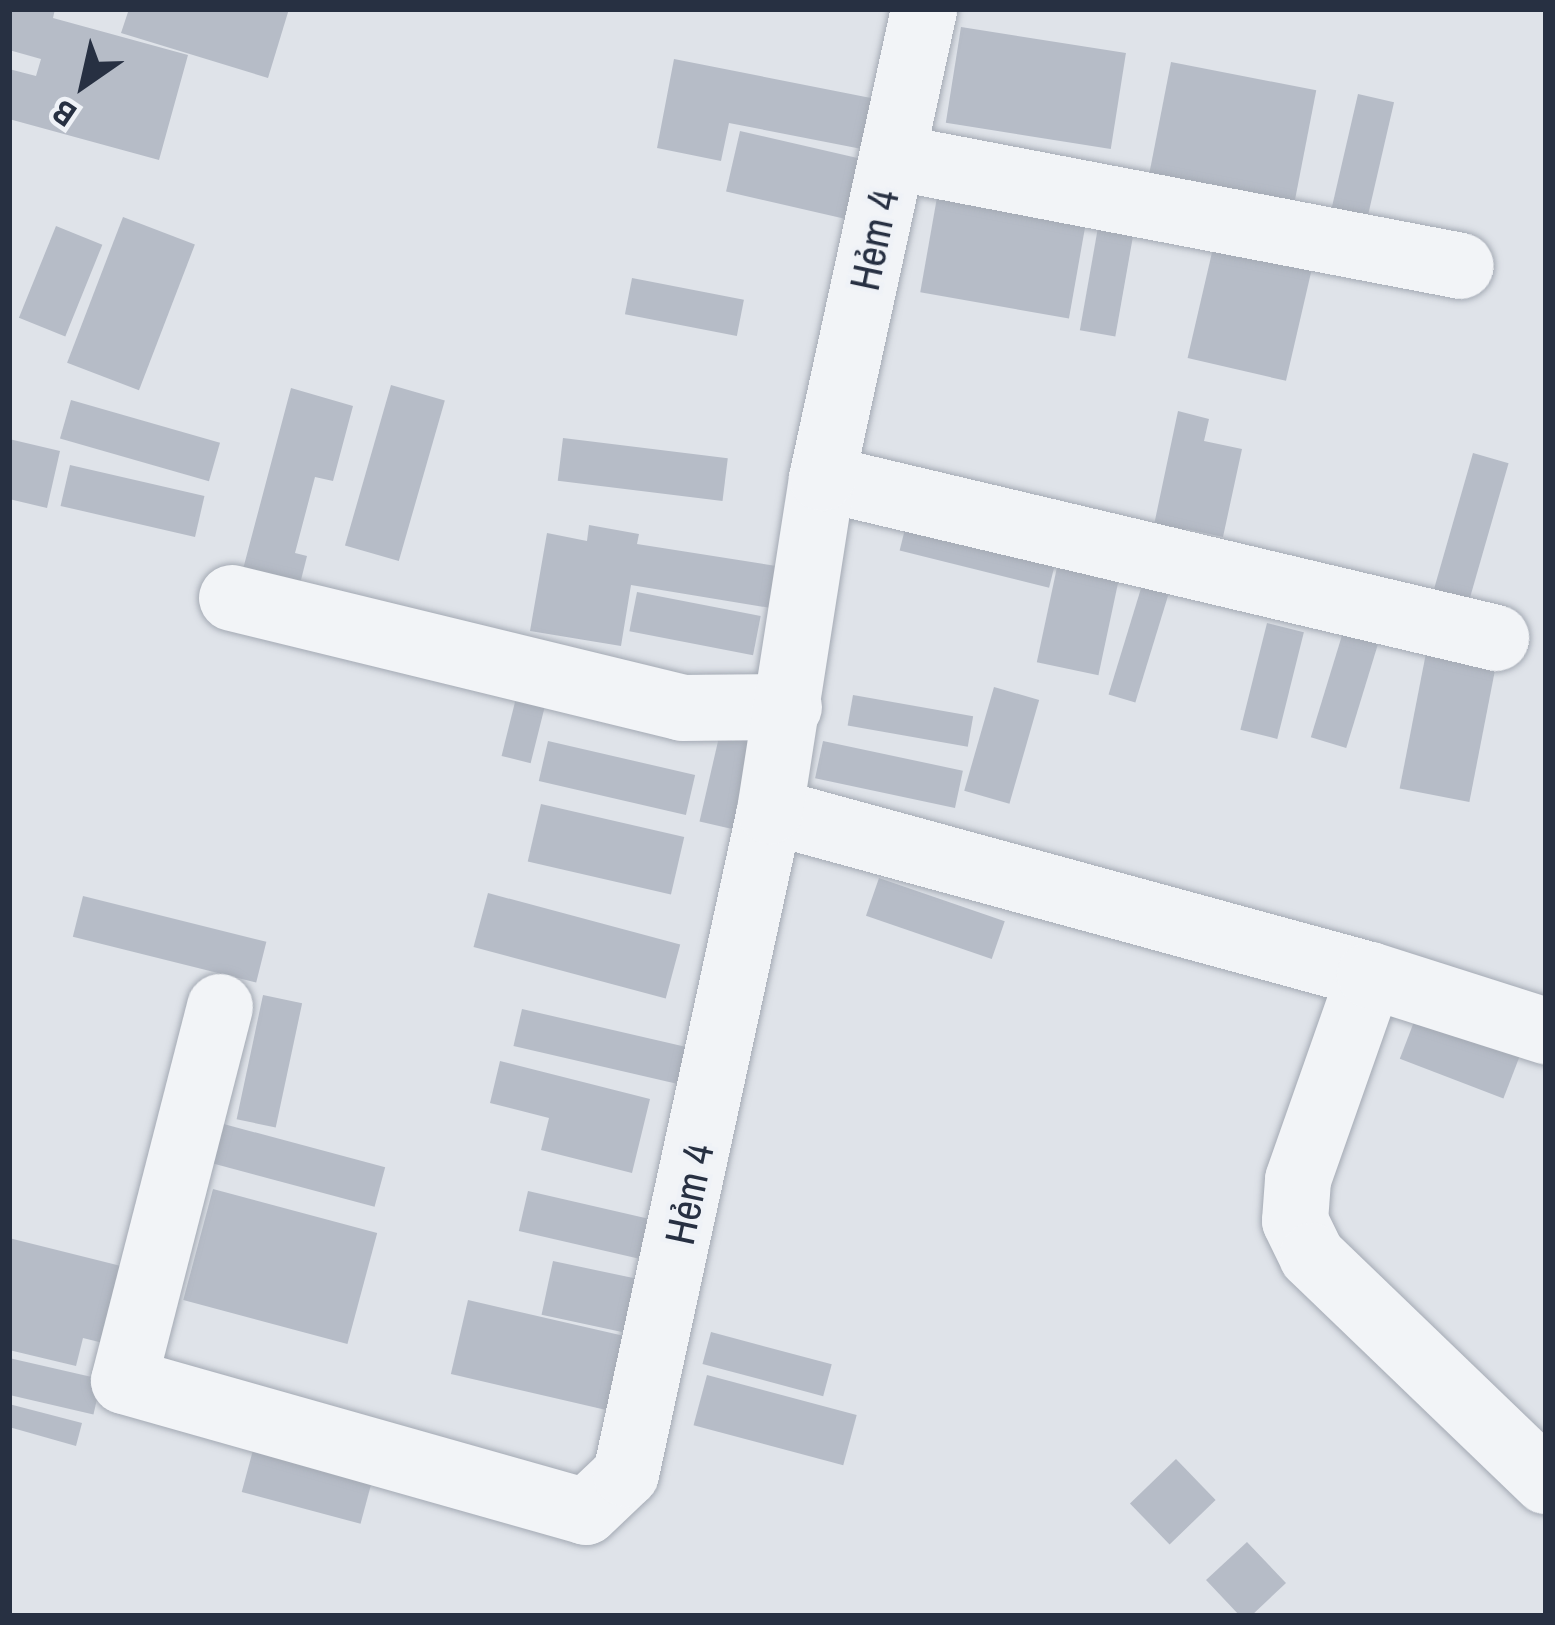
<!DOCTYPE html>
<html>
<head>
<meta charset="utf-8">
<style>
  body { margin:0 }
  #map { position:relative; width:1555px; height:1625px; overflow:hidden; background:#dfe3e9; font-family:"Archivo Narrow",sans-serif }
  div>[style] { position:absolute }
  .building>* { inset:0; background:#b6bcc7; transform-origin:0 0 }
  .roads { filter:drop-shadow(0 0 3px #a4aab4) drop-shadow(0 0 3px #a4aab4) }
  .minor>* { height:66px; margin:-33px; padding:0 33px; transform-origin:33px; border-radius:33px; background:#f2f4f7 }
  span { translate:-50% -50%; white-space:nowrap; text-align:center; line-height:1.15; -webkit-text-stroke:9px #eff2f7; paint-order:stroke }
  .street-label { font-size:42px; color:#273042 }
  .frame { position:absolute; inset:0; border:12px solid #273042; pointer-events:none }
  .north { position:absolute; left:24px; top:24px; width:120px; height:120px; -webkit-text-stroke:9px #eff2f7; paint-order:stroke; rotate:214deg; font-size:33px; font-weight:700; line-height:48px; text-align:center; color:#273042 }
  .north::after { content:''; display:block; margin:auto; width:42px; height:54px; background:#273042; clip-path:polygon(50% 0,100% 100%,50% 72%,0 100%) }
</style>
</head>
<body>
<div id="map">
  <div class="building">
    <div style="clip-path:polygon(9px 9px,55px 9px,53px 18px,188px 55px,159px 160px,9px 119px,9px 69px,36px 76px,41px 59px,9px 50px)"></div>
    <div style="clip-path:polygon(129px 9px,289px 9px,268px 78px,121px 33px)"></div>
    <div style="left:961px;top:27px;width:167px;height:97px;rotate:9deg"></div>
    <div style="clip-path:polygon(674px 59px,881px 100px,872px 151px,729px 123px,721px 161px,657px 148px)"></div>
    <div style="left:1171px;top:62px;width:148px;height:123px;rotate:11deg"></div>
    <div style="left:1358px;top:94px;width:37px;height:131px;rotate:13deg"></div>
    <div style="left:740px;top:131px;width:125px;height:62px;rotate:13deg"></div>
    <div style="left:939px;top:186px;width:151px;height:108px;rotate:10deg"></div>
    <div style="left:1100px;top:216px;width:36px;height:116px;rotate:10deg"></div>
    <div style="left:123px;top:217px;width:77px;height:156px;rotate:21deg"></div>
    <div style="left:56px;top:226px;width:50px;height:99px;rotate:22deg"></div>
    <div style="left:1213px;top:248px;width:101px;height:113px;rotate:13deg"></div>
    <div style="left:632px;top:278px;width:114px;height:37px;rotate:11deg"></div>
    <div style="left:391px;top:385px;width:56px;height:167px;rotate:16deg"></div>
    <div style="clip-path:polygon(291px 388px,353px 406px,333px 481px,315px 477px,295px 553px,307px 556px,295px 604px,238px 588px)"></div>
    <div style="left:71px;top:400px;width:155px;height:40px;rotate:16deg"></div>
    <div style="clip-path:polygon(1178px 411px,1209px 419px,1204px 441px,1242px 449px,1223px 537px,1186px 529px,1181px 551px,1150px 544px)"></div>
    <div style="left:563px;top:438px;width:166px;height:43px;rotate:7deg"></div>
    <div style="clip-path:polygon(9px 439px,60px 451px,47px 508px,9px 499px)"></div>
    <div style="left:1473px;top:453px;width:37px;height:158px;rotate:16deg"></div>
    <div style="left:70px;top:465px;width:138px;height:42px;rotate:13deg"></div>
    <div style="left:911px;top:505px;width:154px;height:47px;rotate:14deg"></div>
    <div style="clip-path:polygon(589px 525px,639px 534px,637px 544px,789px 568px,783px 610px,631px 585px,621px 646px,530px 631px,547px 533px,587px 541px)"></div>
    <div style="left:1063px;top:539px;width:63px;height:126px;rotate:12deg"></div>
    <div style="left:1146px;top:572px;width:28px;height:128px;rotate:17deg"></div>
    <div style="left:637px;top:592px;width:126px;height:40px;rotate:11deg"></div>
    <div style="left:1267px;top:623px;width:38px;height:110px;rotate:14deg"></div>
    <div style="left:1343px;top:632px;width:37px;height:110px;rotate:17deg"></div>
    <div style="left:1426px;top:653px;width:71px;height:138px;rotate:11deg"></div>
    <div style="left:994px;top:687px;width:47px;height:108px;rotate:16deg"></div>
    <div style="left:518px;top:690px;width:30px;height:68px;rotate:14deg"></div>
    <div style="left:853px;top:695px;width:122px;height:31px;rotate:10deg"></div>
    <div style="left:722px;top:724px;width:57px;height:100px;rotate:13deg"></div>
    <div style="left:548px;top:741px;width:151px;height:41px;rotate:13deg"></div>
    <div style="left:823px;top:741px;width:143px;height:38px;rotate:12deg"></div>
    <div style="left:541px;top:804px;width:147px;height:59px;rotate:13deg"></div>
    <div style="left:879px;top:878px;width:133px;height:40px;rotate:19deg"></div>
    <div style="left:488px;top:893px;width:199px;height:56px;rotate:15deg"></div>
    <div style="left:83px;top:896px;width:189px;height:42px;rotate:14deg"></div>
    <div style="left:263px;top:995px;width:40px;height:127px;rotate:12deg"></div>
    <div style="left:522px;top:1009px;width:182px;height:38px;rotate:13deg"></div>
    <div style="left:1417px;top:1014px;width:111px;height:48px;rotate:21deg"></div>
    <div style="clip-path:polygon(500px 1061px,650px 1099px,632px 1173px,541px 1150px,549px 1118px,490px 1103px)"></div>
    <div style="left:220px;top:1123px;width:171px;height:41px;rotate:15deg"></div>
    <div style="left:213px;top:1189px;width:170px;height:115px;rotate:15deg"></div>
    <div style="left:528px;top:1191px;width:147px;height:41px;rotate:13deg"></div>
    <div style="clip-path:polygon(9px 1238px,125px 1267px,107px 1344px,83px 1338px,76px 1366px,9px 1350px)"></div>
    <div style="left:553px;top:1261px;width:87px;height:55px;rotate:12deg"></div>
    <div style="left:468px;top:1300px;width:186px;height:76px;rotate:13deg"></div>
    <div style="left:711px;top:1332px;width:125px;height:33px;rotate:15deg"></div>
    <div style="left:9px;top:1358px;width:95px;height:36px;rotate:13deg"></div>
    <div style="left:707px;top:1375px;width:155px;height:52px;rotate:15deg"></div>
    <div style="clip-path:polygon(9px 1404px,82px 1423px,76px 1446px,9px 1427px)"></div>
    <div style="left:257px;top:1435px;width:123px;height:59px;rotate:15deg"></div>
    <div style="left:1176px;top:1459px;width:57px;height:64px;rotate:46deg"></div>
    <div style="clip-path:polygon(1247px 1542px,1286px 1583px,1251px 1616px,1240px 1616px,1206px 1580px)"></div>
  </div>
  <div class="roads">
    <div class="minor">
      <div style="left:893px;top:157px;width:578px;rotate:10.86deg"></div>
      <div style="left:822px;top:478px;width:693px;rotate:13.35deg"></div>
      <div style="left:232px;top:598px;width:463px;rotate:13.7deg"></div>
      <div style="left:682px;top:708px;width:107px;rotate:-0.5deg"></div>
      <div style="left:770px;top:811px;width:622px;rotate:15.29deg"></div>
      <div style="left:1370px;top:975px;width:217px;rotate:109.4deg"></div>
      <div style="left:1298px;top:1180px;width:41px;rotate:94.2deg"></div>
      <div style="left:1295px;top:1221px;width:39px;rotate:64deg"></div>
      <div style="left:1312px;top:1256px;width:325px;rotate:43.9deg"></div>
      <div style="left:1370px;top:975px;width:185px;rotate:17.7deg"></div>
      <div style="left:220px;top:1007px;width:386px;rotate:104.4deg"></div>
      <div style="left:124px;top:1381px;width:480px;rotate:15.8deg"></div>
      <div style="left:586px;top:1512px;width:55px;rotate:-43.5deg"></div>
      <div style="left:626px;top:1474px;width:678px;rotate:-77.75deg"></div>
      <div style="left:770px;top:811px;width:337px;rotate:-81.1deg"></div>
      <div style="left:822px;top:478px;width:480px;rotate:-77.7deg"></div>
    </div>
  </div>
  <div class="street-label">
    <span style="left:874px;top:240px;rotate:-78deg">Hẻm 4</span>
    <span style="left:689px;top:1194px;rotate:-78deg">Hẻm 4</span>
  </div>
  <div class="frame"></div>
  <div class="north">B</div>
</div>
</body>
</html>
